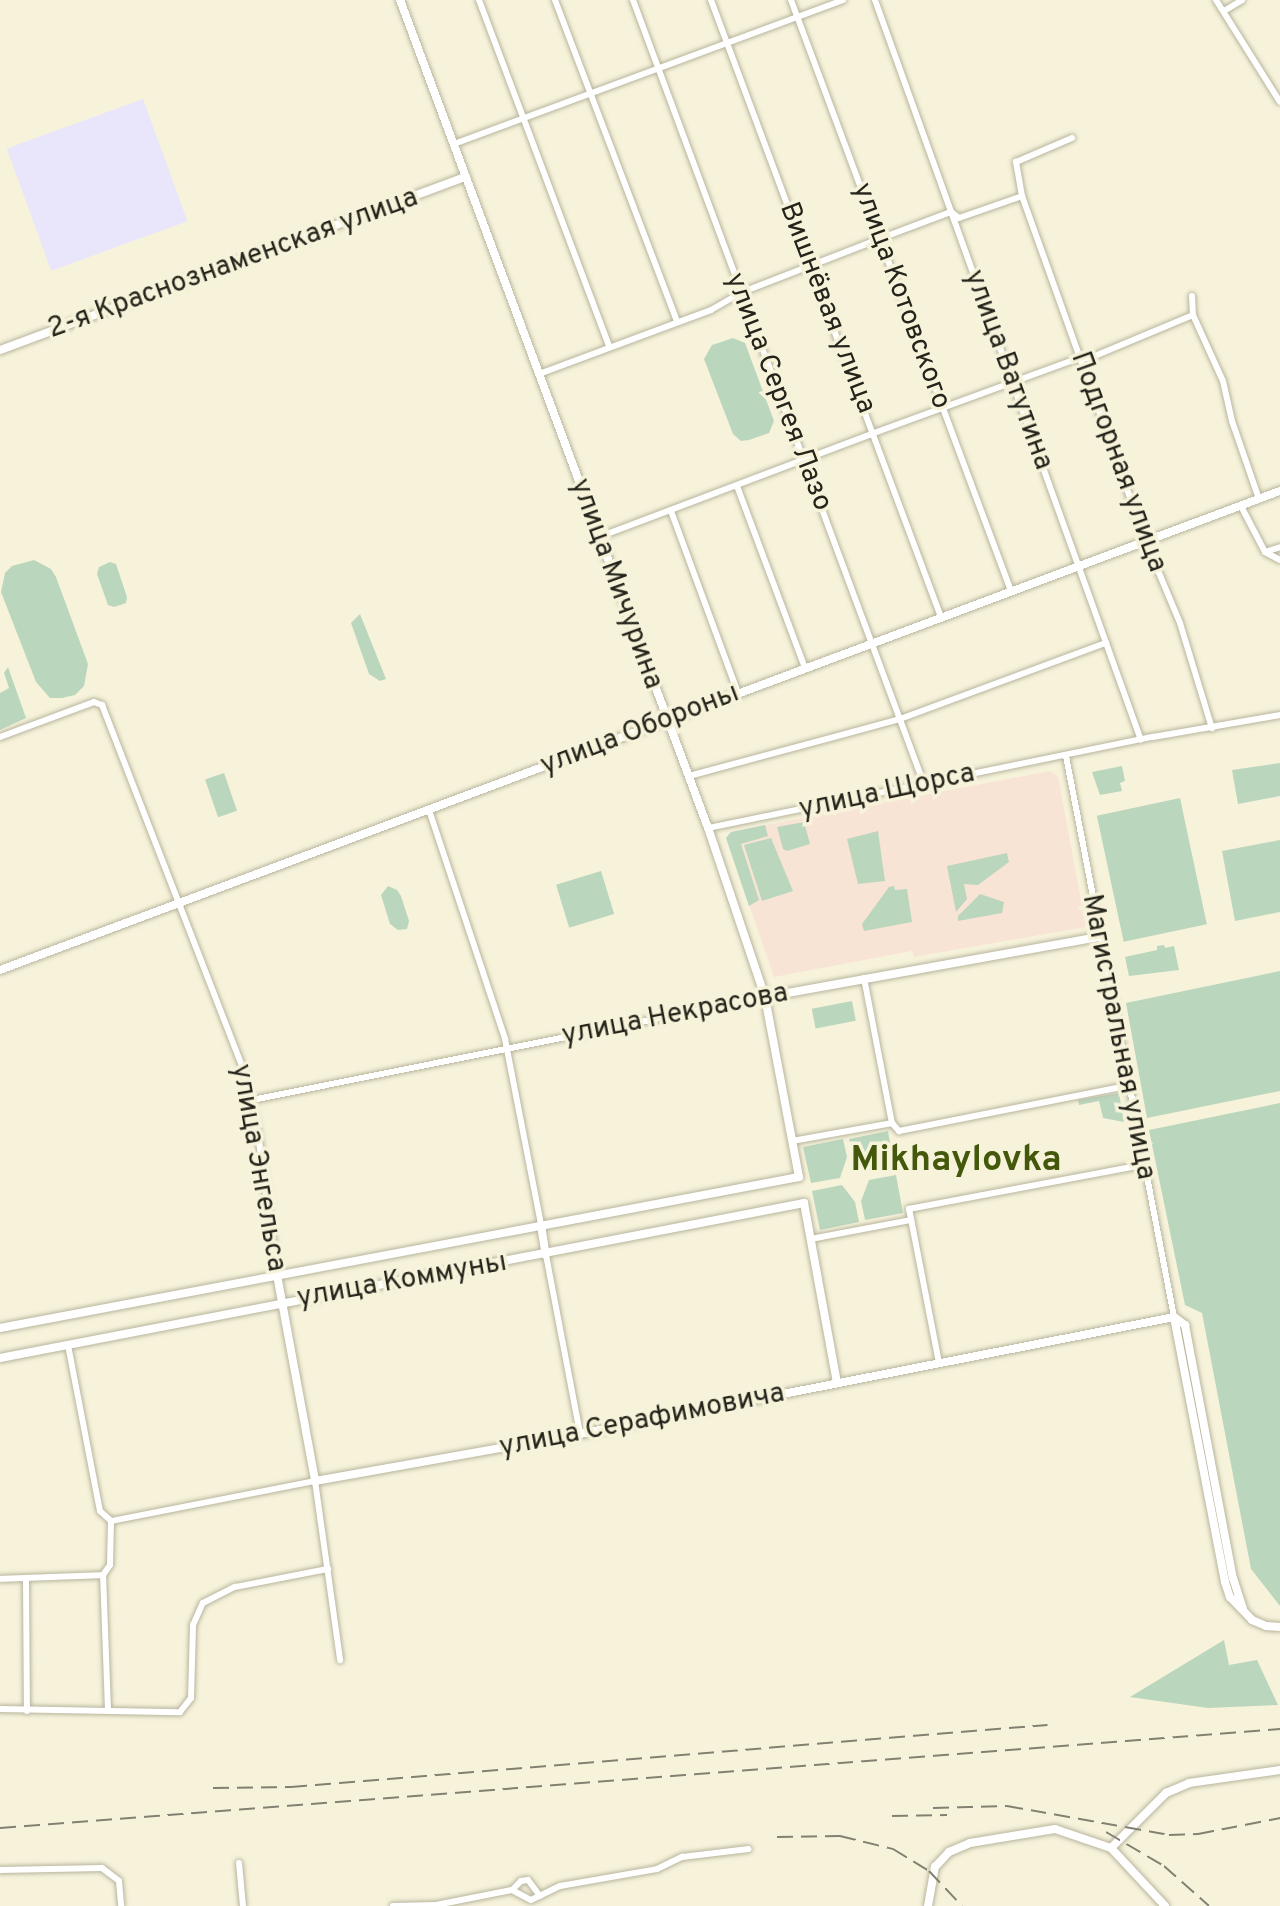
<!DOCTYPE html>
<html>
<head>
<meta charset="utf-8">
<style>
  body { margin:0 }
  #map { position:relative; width:1280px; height:1906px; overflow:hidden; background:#f7f3db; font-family:Overpass,sans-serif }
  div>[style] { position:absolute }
  .commercial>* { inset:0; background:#e9e5fb; transform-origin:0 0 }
  .medical>* { inset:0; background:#f8e4d5 }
  .green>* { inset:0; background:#bad6bd; transform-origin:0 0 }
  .roads { filter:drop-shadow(0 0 2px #b8b59e) drop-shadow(0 0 2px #b8b59e) }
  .street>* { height:6px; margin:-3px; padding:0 3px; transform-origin:3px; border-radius:3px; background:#fff }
  .secondary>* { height:8px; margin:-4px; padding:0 4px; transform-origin:4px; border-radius:4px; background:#fff }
  .rail>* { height:2px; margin-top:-1px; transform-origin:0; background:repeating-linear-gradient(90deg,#828070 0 16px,transparent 0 24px) }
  span { translate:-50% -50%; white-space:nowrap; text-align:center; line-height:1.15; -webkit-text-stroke:7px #f7f3db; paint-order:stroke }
  .street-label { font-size:28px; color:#25241b }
  .district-label { font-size:36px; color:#44580c; font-weight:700 }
</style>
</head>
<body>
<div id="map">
  <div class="commercial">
    <div style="left:143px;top:99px;width:130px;height:145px;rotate:70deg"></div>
  </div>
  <div class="medical">
    <div style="clip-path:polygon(1050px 771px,1058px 776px,1086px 927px,914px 957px,912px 951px,774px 977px,726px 838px,731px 832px)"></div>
  </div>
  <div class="green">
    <div style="clip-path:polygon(733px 338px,745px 343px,774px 421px,769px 433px,749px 440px,741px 441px,733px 434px,704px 359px,712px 345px)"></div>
    <div style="clip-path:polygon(34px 560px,51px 569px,56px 577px,88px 664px,84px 686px,75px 695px,62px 698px,50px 698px,36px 682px,1px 592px,5px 573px,12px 566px)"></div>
    <div style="clip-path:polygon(110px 562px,116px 564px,127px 597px,126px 603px,114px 607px,108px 605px,97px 574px,99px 567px)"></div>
    <div style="clip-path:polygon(360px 614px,386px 679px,380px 681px,369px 674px,351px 623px)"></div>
    <div style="clip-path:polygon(8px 667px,26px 718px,0 730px,0 693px,9px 688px,4px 673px)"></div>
    <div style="clip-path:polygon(1280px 763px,1280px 796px,1238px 804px,1232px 770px)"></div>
    <div style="clip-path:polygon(1122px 766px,1125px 781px,1120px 783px,1122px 791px,1100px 795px,1092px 772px)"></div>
    <div style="left:224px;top:773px;width:40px;height:20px;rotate:71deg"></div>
    <div style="left:1180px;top:798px;width:129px;height:85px;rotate:78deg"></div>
    <div style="clip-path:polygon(804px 822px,810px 844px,787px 851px,783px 849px,777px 827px)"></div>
    <div style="clip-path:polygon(765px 825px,768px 836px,741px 844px,759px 900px,749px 906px,726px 838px,731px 832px)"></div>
    <div style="clip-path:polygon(878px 831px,885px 881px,858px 884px,847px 839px)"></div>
    <div style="clip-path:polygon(771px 838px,793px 891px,762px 901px,744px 845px)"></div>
    <div style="clip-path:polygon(1280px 840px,1280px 912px,1235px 921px,1222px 851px)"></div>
    <div style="clip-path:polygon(1007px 853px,1009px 862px,978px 885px,964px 884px,967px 899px,956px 912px,947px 866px)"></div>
    <div style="left:601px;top:871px;width:45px;height:47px;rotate:73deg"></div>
    <div style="clip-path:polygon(388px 886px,397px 890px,401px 896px,409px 921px,407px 929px,398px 930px,390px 924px,381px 895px)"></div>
    <div style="clip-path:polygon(894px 886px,895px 890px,907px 889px,912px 922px,864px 931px,862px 924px,889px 887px)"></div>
    <div style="clip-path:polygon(980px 894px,1004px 902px,1002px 913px,958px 921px,958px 916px)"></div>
    <div style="clip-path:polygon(1164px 945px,1165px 948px,1174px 946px,1179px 970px,1129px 976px,1125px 957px,1157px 950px,1157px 946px)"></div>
    <div style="clip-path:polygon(1280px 971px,1280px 1091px,1147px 1118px,1126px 1003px)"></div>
    <div style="left:852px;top:1001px;width:20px;height:41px;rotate:79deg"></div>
    <div style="clip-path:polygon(1119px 1093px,1124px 1122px,1103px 1118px,1099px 1101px,1079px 1105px,1078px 1100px)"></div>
    <div style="clip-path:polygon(1280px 1103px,1280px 1606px,1251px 1569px,1202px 1313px,1185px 1305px,1149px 1130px)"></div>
    <div style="clip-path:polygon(888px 1131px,894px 1167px,868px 1172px,853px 1156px,849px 1139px)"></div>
    <div style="clip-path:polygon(843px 1139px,847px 1157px,840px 1178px,811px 1183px,803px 1147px)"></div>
    <div style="clip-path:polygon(896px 1175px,903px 1213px,865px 1220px,861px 1201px,869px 1180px)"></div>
    <div style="clip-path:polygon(842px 1185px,855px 1202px,859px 1222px,820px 1230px,812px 1191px)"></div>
    <div style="clip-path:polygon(1224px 1640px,1229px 1665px,1257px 1660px,1278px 1705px,1208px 1708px,1130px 1697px)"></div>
  </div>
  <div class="roads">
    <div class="street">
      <div style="left:479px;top:0;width:370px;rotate:69.4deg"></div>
      <div style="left:555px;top:0;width:344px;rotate:69.2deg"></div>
      <div style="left:633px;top:0;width:836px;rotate:69.64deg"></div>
      <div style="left:711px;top:0;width:658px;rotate:69.56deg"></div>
      <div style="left:791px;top:0;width:631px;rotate:69.58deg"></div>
      <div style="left:875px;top:0;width:786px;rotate:70.23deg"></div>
      <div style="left:1216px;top:0;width:120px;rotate:57.9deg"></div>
      <div style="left:1224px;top:11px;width:21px;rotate:-31deg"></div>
      <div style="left:454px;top:144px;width:415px;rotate:-20.3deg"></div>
      <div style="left:1022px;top:196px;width:368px;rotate:70.3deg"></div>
      <div style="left:1146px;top:542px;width:88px;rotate:67.2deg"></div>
      <div style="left:1180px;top:623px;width:110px;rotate:73.1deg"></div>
      <div style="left:1192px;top:296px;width:19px;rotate:87deg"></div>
      <div style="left:1193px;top:315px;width:72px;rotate:65.6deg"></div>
      <div style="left:1223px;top:381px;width:41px;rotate:77.3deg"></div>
      <div style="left:1232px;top:421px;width:83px;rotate:70.9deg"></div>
      <div style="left:539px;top:374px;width:184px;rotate:-20.4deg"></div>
      <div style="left:711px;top:310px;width:34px;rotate:-30deg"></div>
      <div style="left:740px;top:293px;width:149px;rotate:-21.2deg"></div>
      <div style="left:879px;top:239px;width:77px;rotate:-20.6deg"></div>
      <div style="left:951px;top:212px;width:10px;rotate:37deg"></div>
      <div style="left:959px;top:218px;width:67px;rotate:-19.2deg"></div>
      <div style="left:1022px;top:196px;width:35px;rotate:-100deg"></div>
      <div style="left:1016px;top:162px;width:61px;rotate:-23.2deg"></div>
      <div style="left:737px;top:486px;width:194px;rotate:69.5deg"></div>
      <div style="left:1241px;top:506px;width:52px;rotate:62.4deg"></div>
      <div style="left:1265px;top:552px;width:17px;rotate:28deg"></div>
      <div style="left:671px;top:511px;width:194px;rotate:69.8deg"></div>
      <div style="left:599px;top:537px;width:294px;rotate:-20.7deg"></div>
      <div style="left:874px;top:433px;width:213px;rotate:-20.1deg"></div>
      <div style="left:1074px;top:360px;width:18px;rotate:-9deg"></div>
      <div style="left:1092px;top:357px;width:109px;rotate:-22.6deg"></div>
      <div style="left:1265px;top:552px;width:16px;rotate:-18deg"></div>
      <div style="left:0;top:737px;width:100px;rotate:-20.4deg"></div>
      <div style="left:94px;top:702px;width:9px;rotate:21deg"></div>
      <div style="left:102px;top:705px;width:389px;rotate:68.8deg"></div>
      <div style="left:243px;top:1068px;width:68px;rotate:77.2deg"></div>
      <div style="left:258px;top:1134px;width:142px;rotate:82.3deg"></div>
      <div style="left:1066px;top:756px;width:571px;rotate:79.1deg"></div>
      <div style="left:689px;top:776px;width:219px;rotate:-15.1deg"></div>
      <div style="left:900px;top:719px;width:220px;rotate:-20.3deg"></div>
      <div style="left:429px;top:810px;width:241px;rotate:71.6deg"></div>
      <div style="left:505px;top:1039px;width:189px;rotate:79deg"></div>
      <div style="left:708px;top:828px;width:454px;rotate:-11.6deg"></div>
      <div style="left:1153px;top:737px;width:129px;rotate:-9.8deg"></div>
      <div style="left:864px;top:978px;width:148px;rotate:79.1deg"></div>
      <div style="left:252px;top:1100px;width:523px;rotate:-11.35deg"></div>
      <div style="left:792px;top:1141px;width:102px;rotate:-10.2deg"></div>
      <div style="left:892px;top:1123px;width:11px;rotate:49deg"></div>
      <div style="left:899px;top:1131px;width:232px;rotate:-11.2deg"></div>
      <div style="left:811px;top:1239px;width:102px;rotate:-10.8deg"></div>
      <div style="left:546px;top:1255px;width:182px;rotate:79.2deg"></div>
      <div style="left:68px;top:1345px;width:169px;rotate:79.1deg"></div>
      <div style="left:100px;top:1511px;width:15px;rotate:42deg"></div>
      <div style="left:939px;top:1363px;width:157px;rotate:-101deg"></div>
      <div style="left:909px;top:1209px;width:237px;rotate:-10.7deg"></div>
      <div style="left:111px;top:1521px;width:208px;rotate:-11.1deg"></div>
      <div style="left:315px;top:1481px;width:181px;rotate:82deg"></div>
      <div style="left:0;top:1579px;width:103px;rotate:-2.2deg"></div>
      <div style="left:26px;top:1580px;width:131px;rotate:89.6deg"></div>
      <div style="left:0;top:1709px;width:180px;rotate:1deg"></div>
      <div style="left:180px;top:1712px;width:18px;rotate:-52deg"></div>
      <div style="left:191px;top:1698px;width:73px;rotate:-88.4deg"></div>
      <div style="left:193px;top:1625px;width:24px;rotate:-66deg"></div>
      <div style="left:203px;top:1603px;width:36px;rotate:-27deg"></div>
      <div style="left:235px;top:1587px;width:95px;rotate:-11deg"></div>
      <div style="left:108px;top:1710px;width:135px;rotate:-92.1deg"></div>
      <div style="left:103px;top:1575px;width:12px;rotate:-55deg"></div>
      <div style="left:110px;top:1565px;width:44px;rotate:-88.7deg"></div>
      <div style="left:239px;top:1863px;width:43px;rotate:84.7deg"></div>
      <div style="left:0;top:1870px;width:102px;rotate:-1.1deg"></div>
      <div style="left:102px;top:1868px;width:21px;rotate:37deg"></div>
      <div style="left:119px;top:1881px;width:25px;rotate:85deg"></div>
      <div style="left:512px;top:1890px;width:13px;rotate:-45deg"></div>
      <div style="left:521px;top:1881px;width:7px;rotate:-8deg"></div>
      <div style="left:528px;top:1880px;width:20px;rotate:53deg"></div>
      <div style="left:393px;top:1906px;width:43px;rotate:-1.3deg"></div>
      <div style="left:436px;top:1905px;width:77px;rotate:-11.2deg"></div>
      <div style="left:512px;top:1890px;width:21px;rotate:28deg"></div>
      <div style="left:531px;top:1900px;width:32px;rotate:-26deg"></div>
      <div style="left:560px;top:1886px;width:98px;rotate:-9.9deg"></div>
      <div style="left:657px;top:1869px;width:28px;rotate:-26deg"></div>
      <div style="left:682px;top:1857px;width:67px;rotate:-6.8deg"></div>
    </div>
    <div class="secondary">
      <div style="left:0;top:350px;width:497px;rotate:-20.4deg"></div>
      <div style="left:0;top:970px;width:1367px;rotate:-20.52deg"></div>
      <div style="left:765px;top:997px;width:339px;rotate:-10.2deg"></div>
      <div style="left:541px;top:1225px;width:30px;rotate:81deg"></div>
      <div style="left:277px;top:1275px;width:209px;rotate:79.5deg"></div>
      <div style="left:315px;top:1481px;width:269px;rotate:-10.1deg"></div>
      <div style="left:580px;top:1434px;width:605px;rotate:-11.14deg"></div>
      <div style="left:1174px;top:1317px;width:270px;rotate:79.1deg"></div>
      <div style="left:1225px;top:1582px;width:16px;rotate:72deg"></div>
      <div style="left:1230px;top:1597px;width:32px;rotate:46deg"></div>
      <div style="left:1252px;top:1620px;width:15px;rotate:23deg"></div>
      <div style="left:1266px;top:1626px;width:14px;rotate:4deg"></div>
      <div style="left:1174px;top:1317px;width:14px;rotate:36deg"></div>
      <div style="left:1185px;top:1325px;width:258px;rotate:79.3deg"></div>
      <div style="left:1233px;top:1578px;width:32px;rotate:72deg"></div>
      <div style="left:0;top:1328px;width:813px;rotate:-10.7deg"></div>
      <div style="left:799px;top:1177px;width:183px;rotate:-100.7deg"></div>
      <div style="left:765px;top:997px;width:178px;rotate:-108.6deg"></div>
      <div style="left:708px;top:828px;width:883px;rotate:-110.4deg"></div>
      <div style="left:0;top:1358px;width:819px;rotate:-10.91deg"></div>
      <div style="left:804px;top:1203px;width:182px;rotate:79.6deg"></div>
      <div style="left:1111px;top:1848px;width:78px;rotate:-45deg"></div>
      <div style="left:1166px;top:1793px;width:25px;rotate:-23deg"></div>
      <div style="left:1189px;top:1783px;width:92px;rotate:-8.1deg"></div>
      <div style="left:928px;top:1906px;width:40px;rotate:-80deg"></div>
      <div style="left:935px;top:1867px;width:21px;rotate:-47deg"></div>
      <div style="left:949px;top:1852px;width:23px;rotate:-23deg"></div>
      <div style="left:970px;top:1843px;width:86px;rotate:-9.4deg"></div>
      <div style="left:1055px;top:1829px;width:59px;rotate:18.7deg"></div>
      <div style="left:1111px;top:1848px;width:79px;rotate:47deg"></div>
    </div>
  </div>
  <div class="rail">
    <div style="left:213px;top:1788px;width:78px;rotate:-0.7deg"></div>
    <div style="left:291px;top:1787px;width:759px;rotate:-4.69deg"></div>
    <div style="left:933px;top:1808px;width:74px;rotate:-1.5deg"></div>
    <div style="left:1007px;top:1806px;width:165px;rotate:10.1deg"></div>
    <div style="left:1169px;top:1835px;width:29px;rotate:-2deg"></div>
    <div style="left:1198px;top:1834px;width:84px;rotate:-11deg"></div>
    <div style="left:892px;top:1816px;width:55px;rotate:-1deg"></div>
    <div style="left:0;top:1828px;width:1284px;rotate:-4.42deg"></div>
    <div style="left:1106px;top:1832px;width:67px;rotate:30.4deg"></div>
    <div style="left:1164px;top:1866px;width:60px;rotate:41.6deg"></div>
    <div style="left:777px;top:1837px;width:63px;rotate:-0.9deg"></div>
    <div style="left:840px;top:1836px;width:55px;rotate:13.8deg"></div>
    <div style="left:893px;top:1849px;width:42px;rotate:31.4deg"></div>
    <div style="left:929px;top:1871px;width:48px;rotate:46.7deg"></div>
  </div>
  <div class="street-label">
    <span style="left:233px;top:264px;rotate:-20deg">2-я Краснознаменская улица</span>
    <span style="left:901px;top:296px;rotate:70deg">улица Котовского</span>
    <span style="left:827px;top:308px;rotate:69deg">Вишнёвая улица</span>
    <span style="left:1008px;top:370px;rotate:70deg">улица Ватутина</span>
    <span style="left:778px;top:392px;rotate:69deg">улица Сергея Лазо</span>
    <span style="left:1118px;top:462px;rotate:70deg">Подгорная улица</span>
    <span style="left:616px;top:584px;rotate:70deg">улица Мичурина</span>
    <span style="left:640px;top:730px;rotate:-21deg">улица Обороны</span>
    <span style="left:887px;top:792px;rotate:-12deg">улица Щорса</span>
    <span style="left:675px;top:1015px;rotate:-11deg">улица Некрасова</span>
    <span style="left:1118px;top:1037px;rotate:79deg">Магистральная улица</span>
    <span style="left:258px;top:1168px;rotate:80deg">улица Энгельса</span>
    <span style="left:402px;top:1281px;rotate:-10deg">улица Коммуны</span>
    <span style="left:642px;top:1421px;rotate:-11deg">улица Серафимовича</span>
  </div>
  <div class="district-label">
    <span style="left:956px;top:1162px">Mikhaylovka</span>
  </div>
</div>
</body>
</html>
